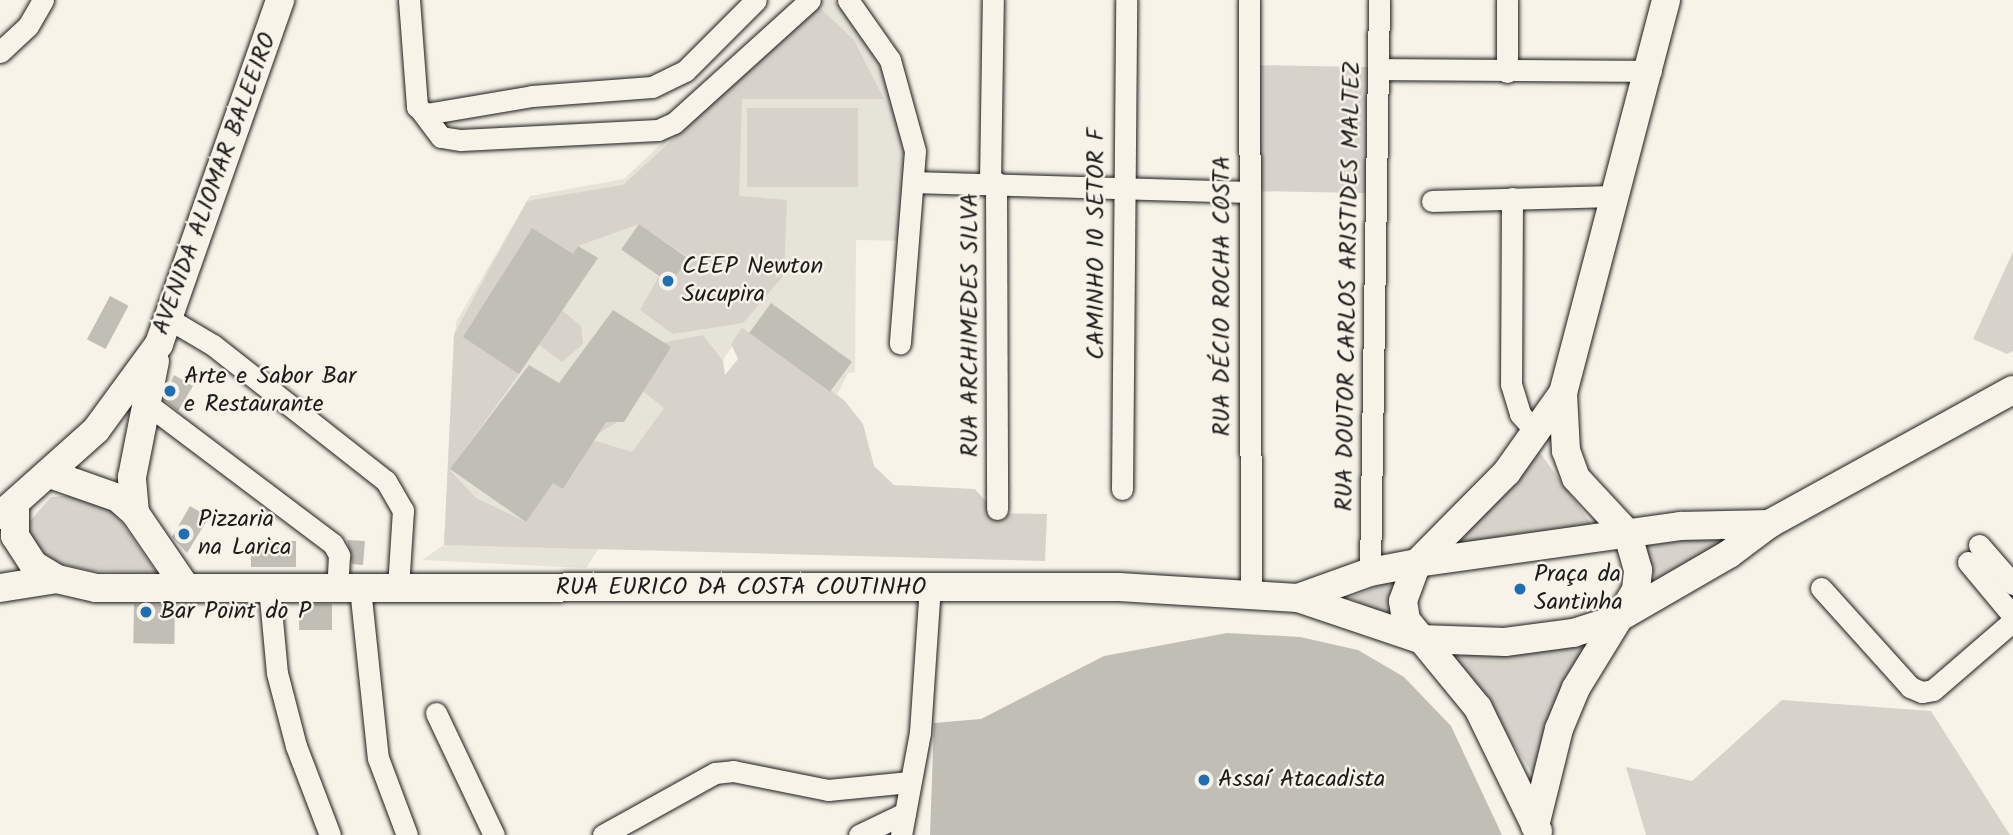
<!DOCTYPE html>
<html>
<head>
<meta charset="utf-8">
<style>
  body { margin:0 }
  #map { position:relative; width:2013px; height:835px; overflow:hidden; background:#f7f3e8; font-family:Kalam,sans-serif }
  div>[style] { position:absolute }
  .built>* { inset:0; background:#e6e3d9 }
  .green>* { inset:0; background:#d7d3cb; transform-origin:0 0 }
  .building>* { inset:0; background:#c0beb5; transform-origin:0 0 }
  .roads { filter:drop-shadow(0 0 2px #1c1c1c) drop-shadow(0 0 2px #1c1c1c) }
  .street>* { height:21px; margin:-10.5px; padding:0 10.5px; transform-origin:10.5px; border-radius:10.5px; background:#f7f3e8 }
  .secondary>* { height:28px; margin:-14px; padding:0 14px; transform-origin:14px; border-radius:14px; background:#f7f3e8 }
  .dots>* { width:19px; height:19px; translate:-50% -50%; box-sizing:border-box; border:4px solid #f7f3e8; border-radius:50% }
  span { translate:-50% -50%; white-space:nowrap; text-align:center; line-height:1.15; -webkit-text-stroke:5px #f7f3e8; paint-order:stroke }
  .street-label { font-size:24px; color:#1c1c1c }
  .poi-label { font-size:24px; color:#1c1c1c }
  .left { translate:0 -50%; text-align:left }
</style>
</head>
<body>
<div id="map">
  <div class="built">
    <div style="clip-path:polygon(812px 0,834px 0,869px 43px,894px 96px,912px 182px,908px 241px,856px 240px,855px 372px,848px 373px,831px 407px,739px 336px,586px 568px,422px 560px,444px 545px,456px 322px,530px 196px,624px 179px)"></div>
  </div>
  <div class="green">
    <div style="clip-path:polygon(818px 6px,854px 40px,884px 99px,742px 99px,739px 196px,787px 200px,784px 275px,743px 323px,673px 334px,640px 310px,659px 276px,671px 283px,688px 257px,639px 224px,578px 246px,557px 280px,555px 243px,532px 228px,508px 266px,581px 326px,583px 344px,562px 362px,521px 331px,519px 374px,450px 470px,476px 498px,526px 522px,549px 480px,563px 489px,581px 462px,554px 393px,619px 421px,589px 439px,632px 452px,664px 408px,640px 389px,661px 343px,703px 335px,723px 361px,725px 375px,738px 359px,731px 344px,742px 328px,844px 400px,863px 424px,874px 466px,894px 485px,975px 489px,996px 513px,1047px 514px,1045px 561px,409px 544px,444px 545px,454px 334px,527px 201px,623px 185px)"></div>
    <div style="left:1250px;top:65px;width:127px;height:126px;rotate:1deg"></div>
    <div style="left:747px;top:108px;width:111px;height:79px"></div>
    <div style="clip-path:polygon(2013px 252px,2013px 351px,2007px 354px,1973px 339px)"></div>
    <div style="clip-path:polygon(1538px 450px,1596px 530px,1455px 547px)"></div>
    <div style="clip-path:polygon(83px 494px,109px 505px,156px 572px,93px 571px,47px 561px,31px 541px,29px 522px,51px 497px)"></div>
    <div style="clip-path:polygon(1742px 532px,1656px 581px,1644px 546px)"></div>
    <div style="clip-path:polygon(1396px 579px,1392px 617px,1349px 598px)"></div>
    <div style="clip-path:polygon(1586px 641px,1535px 777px,1454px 656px)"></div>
    <div style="clip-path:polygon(1782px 700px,1931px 711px,2010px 835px,1646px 835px,1626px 767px,1692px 781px)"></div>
  </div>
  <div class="building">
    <div style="left:639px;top:224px;width:60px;height:31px;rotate:35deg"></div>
    <div style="clip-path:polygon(532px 228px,573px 254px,578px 246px,598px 258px,519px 374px,463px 337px)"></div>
    <div style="left:110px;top:296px;width:21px;height:49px;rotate:28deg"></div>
    <div style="left:771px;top:303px;width:100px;height:37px;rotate:36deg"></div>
    <div style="clip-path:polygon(613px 310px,671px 347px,624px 422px,606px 422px,563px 489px,553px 483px,526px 522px,450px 469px,529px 365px,559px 383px)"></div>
    <div style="clip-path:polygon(174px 375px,193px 386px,178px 411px,164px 400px)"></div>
    <div style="clip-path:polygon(190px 506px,209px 517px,187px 553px,172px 537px)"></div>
    <div style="clip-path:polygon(347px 540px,365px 541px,363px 565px,352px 564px)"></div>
    <div style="left:251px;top:541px;width:45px;height:26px"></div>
    <div style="left:299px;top:604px;width:33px;height:26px"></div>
    <div style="left:175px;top:605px;width:39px;height:41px;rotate:91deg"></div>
    <div style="clip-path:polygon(1227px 633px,1300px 637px,1358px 650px,1404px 677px,1451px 726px,1502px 835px,930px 835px,934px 723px,981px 719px,1104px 656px)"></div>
  </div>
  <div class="roads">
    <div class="street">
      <div style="left:409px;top:0;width:107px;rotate:85.7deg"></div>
      <div style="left:417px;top:107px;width:11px;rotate:38deg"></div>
      <div style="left:426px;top:114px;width:108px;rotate:-9.6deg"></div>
      <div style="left:532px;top:96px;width:120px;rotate:-4.3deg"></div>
      <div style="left:652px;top:87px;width:37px;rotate:-26deg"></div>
      <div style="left:685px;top:71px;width:100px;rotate:-45deg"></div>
      <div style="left:848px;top:0;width:73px;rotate:55deg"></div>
      <div style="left:890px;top:60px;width:94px;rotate:74.6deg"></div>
      <div style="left:915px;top:151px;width:193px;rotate:94.5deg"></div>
      <div style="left:1249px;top:0;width:592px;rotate:89.81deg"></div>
      <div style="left:1507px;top:0;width:72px;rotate:90deg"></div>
      <div style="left:0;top:52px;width:38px;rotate:-43deg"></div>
      <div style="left:28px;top:26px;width:30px;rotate:-60deg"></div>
      <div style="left:1379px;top:69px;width:272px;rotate:0.4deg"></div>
      <div style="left:422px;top:112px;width:31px;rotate:53deg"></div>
      <div style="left:441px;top:137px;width:20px;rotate:9deg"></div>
      <div style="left:461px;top:140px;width:197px;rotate:-2.9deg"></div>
      <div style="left:658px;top:130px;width:17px;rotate:-24deg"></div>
      <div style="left:674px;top:123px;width:183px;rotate:-42.1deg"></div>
      <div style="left:990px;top:181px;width:181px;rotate:-89.1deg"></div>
      <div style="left:914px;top:182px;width:334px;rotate:1.7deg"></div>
      <div style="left:996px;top:182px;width:327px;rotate:89.8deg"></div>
      <div style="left:1512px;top:198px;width:186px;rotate:90.3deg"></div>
      <div style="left:1511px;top:384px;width:31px;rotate:73deg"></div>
      <div style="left:1520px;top:414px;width:24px;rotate:48deg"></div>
      <div style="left:1432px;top:201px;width:180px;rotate:-1.6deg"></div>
      <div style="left:169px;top:319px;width:51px;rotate:30.6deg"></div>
      <div style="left:213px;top:345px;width:220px;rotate:38.2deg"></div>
      <div style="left:386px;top:481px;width:34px;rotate:60deg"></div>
      <div style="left:403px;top:510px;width:78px;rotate:93.7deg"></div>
      <div style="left:146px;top:403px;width:234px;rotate:37deg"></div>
      <div style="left:333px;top:544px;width:13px;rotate:61deg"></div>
      <div style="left:339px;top:555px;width:33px;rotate:93deg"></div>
      <div style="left:1122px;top:489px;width:489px;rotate:-89.5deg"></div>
      <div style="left:1979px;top:545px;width:52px;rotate:48.9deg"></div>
      <div style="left:1968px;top:562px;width:70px;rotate:50.2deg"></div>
      <div style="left:1370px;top:572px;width:572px;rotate:-89.1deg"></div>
      <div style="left:269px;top:587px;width:86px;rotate:84.7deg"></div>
      <div style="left:277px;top:673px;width:75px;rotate:75.4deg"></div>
      <div style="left:296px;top:746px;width:95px;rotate:69.1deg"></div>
      <div style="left:360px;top:588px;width:171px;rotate:84deg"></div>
      <div style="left:378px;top:758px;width:82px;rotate:69.4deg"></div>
      <div style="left:1821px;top:588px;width:133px;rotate:48deg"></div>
      <div style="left:1910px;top:687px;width:13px;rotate:23deg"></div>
      <div style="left:1922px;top:692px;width:11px;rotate:-10deg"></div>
      <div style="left:1933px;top:690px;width:106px;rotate:-40.8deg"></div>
      <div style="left:436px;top:713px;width:135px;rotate:64.6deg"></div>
      <div style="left:603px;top:835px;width:128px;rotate:-29deg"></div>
      <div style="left:715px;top:773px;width:18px;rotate:-6deg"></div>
      <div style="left:733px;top:771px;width:97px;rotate:11.3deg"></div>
      <div style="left:828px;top:790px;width:82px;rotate:-5.6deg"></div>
      <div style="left:859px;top:835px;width:51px;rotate:-25.6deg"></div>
      <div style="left:901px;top:835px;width:105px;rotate:-79.5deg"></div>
      <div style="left:920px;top:732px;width:146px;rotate:-86.1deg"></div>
    </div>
    <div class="secondary">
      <div style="left:50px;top:474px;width:72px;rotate:19.4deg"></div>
      <div style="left:118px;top:498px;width:23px;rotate:41deg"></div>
      <div style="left:135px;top:513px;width:88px;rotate:55.6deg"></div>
      <div style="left:15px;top:505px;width:31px;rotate:90deg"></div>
      <div style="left:15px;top:536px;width:35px;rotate:57deg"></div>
      <div style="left:34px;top:565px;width:27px;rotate:31deg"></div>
      <div style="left:57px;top:579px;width:40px;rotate:13deg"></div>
      <div style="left:96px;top:588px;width:1023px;rotate:-0.06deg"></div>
      <div style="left:1119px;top:587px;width:179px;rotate:3.5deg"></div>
      <div style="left:1298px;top:598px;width:129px;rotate:18.6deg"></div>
      <div style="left:1420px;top:639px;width:85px;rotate:2deg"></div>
      <div style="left:1505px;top:642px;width:69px;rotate:-7.5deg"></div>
      <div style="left:1573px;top:633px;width:44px;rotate:-17.2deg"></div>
      <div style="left:1615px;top:620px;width:132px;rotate:-30.1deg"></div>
      <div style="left:1729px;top:554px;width:50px;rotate:-36.9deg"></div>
      <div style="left:1769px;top:524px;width:278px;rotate:-28.8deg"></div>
      <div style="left:135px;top:513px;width:36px;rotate:-95deg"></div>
      <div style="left:132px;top:477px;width:118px;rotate:-78.8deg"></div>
      <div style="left:1px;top:515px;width:127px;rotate:-41.8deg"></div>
      <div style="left:96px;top:430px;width:107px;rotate:-53.8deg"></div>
      <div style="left:159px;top:344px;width:365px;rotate:-70.6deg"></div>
      <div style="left:0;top:588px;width:58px;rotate:-9deg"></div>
      <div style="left:1298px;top:598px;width:77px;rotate:-19.9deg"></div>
      <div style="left:1370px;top:572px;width:48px;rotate:-10.8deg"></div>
      <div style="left:1417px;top:563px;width:267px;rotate:-8deg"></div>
      <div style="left:1681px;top:526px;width:88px;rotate:-1.3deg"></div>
      <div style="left:1535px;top:826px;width:100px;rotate:-76.1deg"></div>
      <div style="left:1559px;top:729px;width:44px;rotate:-67.5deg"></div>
      <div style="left:1576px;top:688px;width:115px;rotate:-58.5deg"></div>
      <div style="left:1636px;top:590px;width:20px;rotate:-84deg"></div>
      <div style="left:1638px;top:570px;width:37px;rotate:-106deg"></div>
      <div style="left:1628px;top:534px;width:76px;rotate:-132.9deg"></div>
      <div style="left:1576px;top:478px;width:29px;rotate:-110deg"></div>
      <div style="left:1566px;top:451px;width:58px;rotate:-93deg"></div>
      <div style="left:1563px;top:393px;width:406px;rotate:-75.3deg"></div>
      <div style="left:1538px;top:831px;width:137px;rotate:-116deg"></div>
      <div style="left:1478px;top:708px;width:114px;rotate:-129.3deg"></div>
      <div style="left:1406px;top:620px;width:19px;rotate:-99deg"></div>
      <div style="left:1403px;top:601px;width:40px;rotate:-69.8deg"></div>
      <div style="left:1417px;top:563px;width:128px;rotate:-45.3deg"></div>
      <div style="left:1507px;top:472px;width:97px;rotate:-54.7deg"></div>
    </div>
  </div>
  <div class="dots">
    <div style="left:668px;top:281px;background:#1f6fb2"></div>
    <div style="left:170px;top:391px;background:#1f6fb2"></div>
    <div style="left:184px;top:534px;background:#1f6fb2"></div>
    <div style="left:1520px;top:589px;background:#1f6fb2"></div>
    <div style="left:146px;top:612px;background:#1f6fb2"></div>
    <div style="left:1204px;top:780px;background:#1f6fb2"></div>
  </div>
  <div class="street-label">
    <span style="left:215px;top:184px;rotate:-70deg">AVENIDA ALIOMAR BALEEIRO</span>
    <span style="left:1097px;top:244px;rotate:-90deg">CAMINHO 10 SETOR F</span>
    <span style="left:1349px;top:286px;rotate:-89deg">RUA DOUTOR CARLOS ARISTIDES MALTEZ</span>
    <span style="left:1223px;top:296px;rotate:-90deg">RUA DÉCIO ROCHA COSTA</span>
    <span style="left:971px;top:325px;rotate:-90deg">RUA ARCHIMEDES SILVA</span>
    <span style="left:741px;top:588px">RUA EURICO DA COSTA COUTINHO</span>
  </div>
  <div class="poi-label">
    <span class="left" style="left:682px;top:281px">CEEP Newton<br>Sucupira</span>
    <span class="left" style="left:184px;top:391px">Arte e Sabor Bar<br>e Restaurante</span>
    <span class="left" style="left:198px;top:534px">Pizzaria<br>na Larica</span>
    <span class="left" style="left:1534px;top:589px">Praça da<br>Santinha</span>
    <span class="left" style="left:160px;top:612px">Bar Point do P</span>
    <span class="left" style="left:1218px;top:780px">Assaí Atacadista</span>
  </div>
</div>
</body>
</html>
